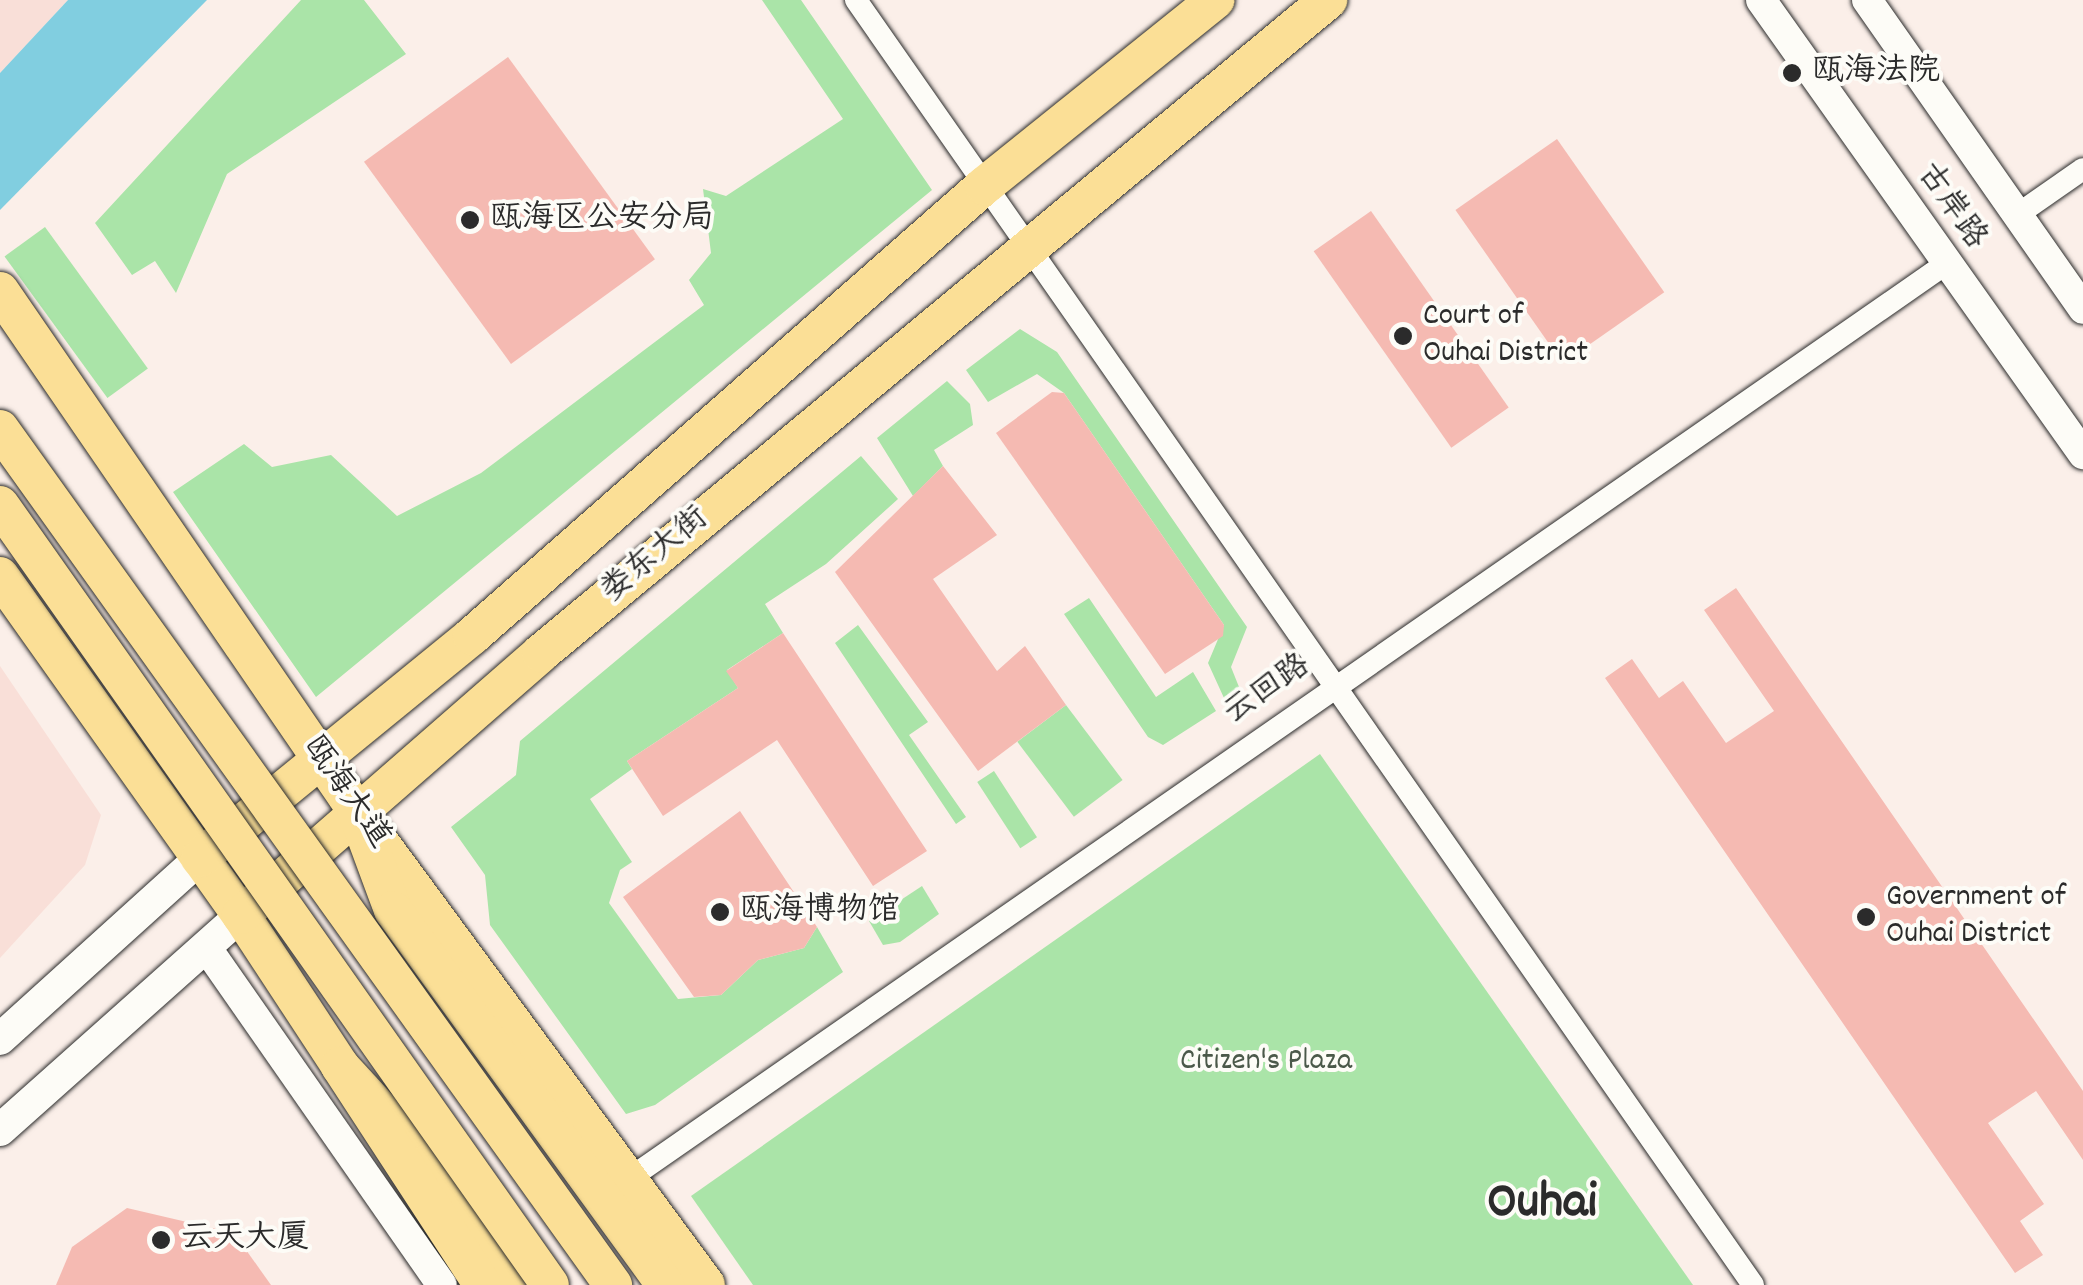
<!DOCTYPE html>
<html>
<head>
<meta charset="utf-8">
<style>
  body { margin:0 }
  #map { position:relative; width:2083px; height:1285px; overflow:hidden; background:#fbefe9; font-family:Dekko,"LXGW WenKai TC",sans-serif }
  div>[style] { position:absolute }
  .built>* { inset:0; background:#f9dfd8 }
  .green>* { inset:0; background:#aae4a8; transform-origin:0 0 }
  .water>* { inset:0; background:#81cee0 }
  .building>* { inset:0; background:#f5bab2; transform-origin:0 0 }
  .roads { filter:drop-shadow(0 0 2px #2b2b2b) drop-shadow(0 0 2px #2b2b2b) }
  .minor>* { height:22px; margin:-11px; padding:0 11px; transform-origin:11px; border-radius:11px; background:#fdfcf7 }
  .tertiary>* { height:30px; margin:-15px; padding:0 15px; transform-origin:15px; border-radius:15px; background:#fdfcf7 }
  .secondary>* { height:32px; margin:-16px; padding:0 16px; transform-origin:16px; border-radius:16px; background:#fdfcf7 }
  .primary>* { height:38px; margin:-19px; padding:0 19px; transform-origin:19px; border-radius:19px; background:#fbdf96 }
  .trunk>* { height:38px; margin:-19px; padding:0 19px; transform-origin:19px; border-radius:19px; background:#fbdf96 }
  .bridges { filter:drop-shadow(0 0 2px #2b2b2b) drop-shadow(0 0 2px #2b2b2b) }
  .trunk-bridge>* { height:38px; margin:-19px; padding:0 19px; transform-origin:19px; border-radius:19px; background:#fbdf96 }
  .dots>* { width:28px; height:28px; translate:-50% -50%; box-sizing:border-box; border:5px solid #fdfcf7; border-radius:50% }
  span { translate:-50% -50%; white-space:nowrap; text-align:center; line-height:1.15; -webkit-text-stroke:8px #fdfcf7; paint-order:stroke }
  .poi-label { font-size:32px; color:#2b2b2b }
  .left { translate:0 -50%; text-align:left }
  .street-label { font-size:32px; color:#2b2b2b }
  .park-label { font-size:32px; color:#4b594a }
  .town-label { font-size:52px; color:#2b2b2b; font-weight:700 }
</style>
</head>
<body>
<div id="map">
  <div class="built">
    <div style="clip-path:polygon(0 0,68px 0,0 73px)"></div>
    <div style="clip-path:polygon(0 666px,101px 815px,85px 865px,0 958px)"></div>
  </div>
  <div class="green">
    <div style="clip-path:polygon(301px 0,364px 0,406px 54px,227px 174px,176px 293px,155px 261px,132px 275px,95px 223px)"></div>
    <div style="clip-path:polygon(762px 0,801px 0,932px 190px,316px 697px,173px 492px,244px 444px,272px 467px,331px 455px,397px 516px,481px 473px,704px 305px,689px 280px,711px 253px,703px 189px,726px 196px,843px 119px)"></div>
    <div style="left:45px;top:227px;width:175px;height:50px;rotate:54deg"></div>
    <div style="clip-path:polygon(1020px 329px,1057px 352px,1247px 627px,1231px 667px,1243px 697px,1229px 709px,1208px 663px,1224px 625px,1064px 393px,1037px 374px,988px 402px,966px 370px)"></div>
    <div style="clip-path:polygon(947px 381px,970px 404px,973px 425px,934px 450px,943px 466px,913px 496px,877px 438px)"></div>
    <div style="clip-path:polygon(861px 456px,898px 499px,826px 564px,765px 604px,783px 633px,727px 670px,738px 688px,627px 761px,632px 769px,590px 799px,632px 862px,620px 870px,609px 903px,678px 999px,721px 995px,758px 960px,804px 948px,817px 927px,843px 972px,655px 1105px,626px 1114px,490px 925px,485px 875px,451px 827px,516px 775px,520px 741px)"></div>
    <div style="clip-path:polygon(1089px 598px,1156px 697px,1193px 672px,1216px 711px,1163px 745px,1148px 737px,1064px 614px)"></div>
    <div style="clip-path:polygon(858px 625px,928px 722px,909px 735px,966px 817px,956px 824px,835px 643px)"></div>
    <div style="left:1066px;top:705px;width:94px;height:61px;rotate:53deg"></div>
    <div style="clip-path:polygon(1320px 754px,1693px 1285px,753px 1285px,691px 1196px)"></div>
    <div style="left:994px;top:771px;width:79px;height:20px;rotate:57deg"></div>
    <div style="clip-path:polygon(922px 886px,939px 914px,900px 942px,883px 945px,869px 921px)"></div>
  </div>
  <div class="water">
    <div style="clip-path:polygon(68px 0,207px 0,0 210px,0 73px)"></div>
  </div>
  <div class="building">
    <div style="left:508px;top:57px;width:250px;height:178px;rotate:54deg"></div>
    <div style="left:1557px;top:139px;width:187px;height:124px;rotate:55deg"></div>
    <div style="left:1371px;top:211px;width:240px;height:70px;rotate:55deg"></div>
    <div style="clip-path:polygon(1052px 392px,1064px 393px,1224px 625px,1223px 636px,1165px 674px,996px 433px)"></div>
    <div style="clip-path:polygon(943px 466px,997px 535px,933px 579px,997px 671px,1025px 646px,1066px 705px,978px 771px,835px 572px)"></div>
    <div style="clip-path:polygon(1736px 588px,2083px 1091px,2083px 1160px,2036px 1091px,1988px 1123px,2044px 1204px,2020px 1221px,2043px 1255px,2015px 1273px,1605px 678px,1632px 659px,1659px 698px,1683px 681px,1726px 743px,1774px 711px,1704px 610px)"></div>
    <div style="clip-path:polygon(783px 633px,927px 851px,873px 886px,777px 740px,663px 816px,627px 761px,738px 688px,726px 671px)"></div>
    <div style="clip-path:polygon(740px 811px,817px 927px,804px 948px,758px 960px,721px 995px,694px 997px,623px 897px)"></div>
    <div style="clip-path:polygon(127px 1208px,234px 1233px,271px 1285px,56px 1285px,72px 1247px)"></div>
  </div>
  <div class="roads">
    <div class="minor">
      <div style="left:856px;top:0;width:1567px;rotate:55.08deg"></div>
      <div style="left:2017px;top:215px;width:80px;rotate:-34.9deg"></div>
      <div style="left:630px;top:1178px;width:1604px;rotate:-34.79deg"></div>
    </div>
    <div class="tertiary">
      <div style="left:1761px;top:0;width:557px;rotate:54.65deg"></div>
      <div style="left:1867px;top:0;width:377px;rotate:55deg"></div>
      <div style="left:206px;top:947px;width:412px;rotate:55.1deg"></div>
    </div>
    <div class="secondary">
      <div style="left:0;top:1039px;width:270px;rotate:-42.1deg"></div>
      <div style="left:0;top:1130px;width:323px;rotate:-41.7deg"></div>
    </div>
    <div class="primary">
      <div style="left:0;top:291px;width:629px;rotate:55.55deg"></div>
      <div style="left:356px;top:810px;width:590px;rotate:53.62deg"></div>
      <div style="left:0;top:576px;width:416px;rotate:54.6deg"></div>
      <div style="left:241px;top:915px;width:181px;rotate:56.7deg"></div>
      <div style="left:340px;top:1066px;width:131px;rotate:47.2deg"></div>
      <div style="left:429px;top:1162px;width:151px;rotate:54.4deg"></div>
      <div style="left:200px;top:858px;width:351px;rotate:-39.2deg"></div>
      <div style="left:472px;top:636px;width:682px;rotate:-41.31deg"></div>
      <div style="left:984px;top:186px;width:297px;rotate:-38.8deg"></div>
      <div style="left:241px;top:915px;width:398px;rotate:-41.1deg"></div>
      <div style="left:541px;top:653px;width:1023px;rotate:-39.68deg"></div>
    </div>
    <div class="trunk">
      <div style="left:356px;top:810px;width:107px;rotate:69.7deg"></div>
      <div style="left:393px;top:910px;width:463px;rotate:54deg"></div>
      <div style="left:340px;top:1066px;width:262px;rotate:56.9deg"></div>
    </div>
  </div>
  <div class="bridges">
    <div class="trunk-bridge">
      <div style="left:0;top:429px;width:1053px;rotate:54.39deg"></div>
      <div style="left:0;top:505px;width:954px;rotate:54.81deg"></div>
    </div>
  </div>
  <div class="dots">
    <div style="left:1792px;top:73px;background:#2b2b2b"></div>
    <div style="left:470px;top:220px;background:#2b2b2b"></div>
    <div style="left:1403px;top:336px;background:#2b2b2b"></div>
    <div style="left:720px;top:912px;background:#2b2b2b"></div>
    <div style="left:1866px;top:917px;background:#2b2b2b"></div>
    <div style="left:161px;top:1240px;background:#2b2b2b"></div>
  </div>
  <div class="poi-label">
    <span class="left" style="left:1812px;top:73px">瓯海法院</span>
    <span class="left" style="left:490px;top:220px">瓯海区公安分局</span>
    <span class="left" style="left:1423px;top:336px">Court of<br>Ouhai District</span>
    <span class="left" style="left:1886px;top:917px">Government of<br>Ouhai District</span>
    <span class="left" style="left:740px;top:912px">瓯海博物馆</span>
    <span class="left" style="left:181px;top:1240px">云天大厦</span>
  </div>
  <div class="street-label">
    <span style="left:1950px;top:207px;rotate:55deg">古岸路</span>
    <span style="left:656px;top:556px;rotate:-40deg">娄东大街</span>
    <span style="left:1268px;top:691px;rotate:-35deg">云回路</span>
    <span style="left:345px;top:793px;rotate:55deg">瓯海大道</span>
  </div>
  <div class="park-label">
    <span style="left:1266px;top:1062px">Citizen's Plaza</span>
  </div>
  <div class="town-label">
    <span style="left:1542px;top:1206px">Ouhai</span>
  </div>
</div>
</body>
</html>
